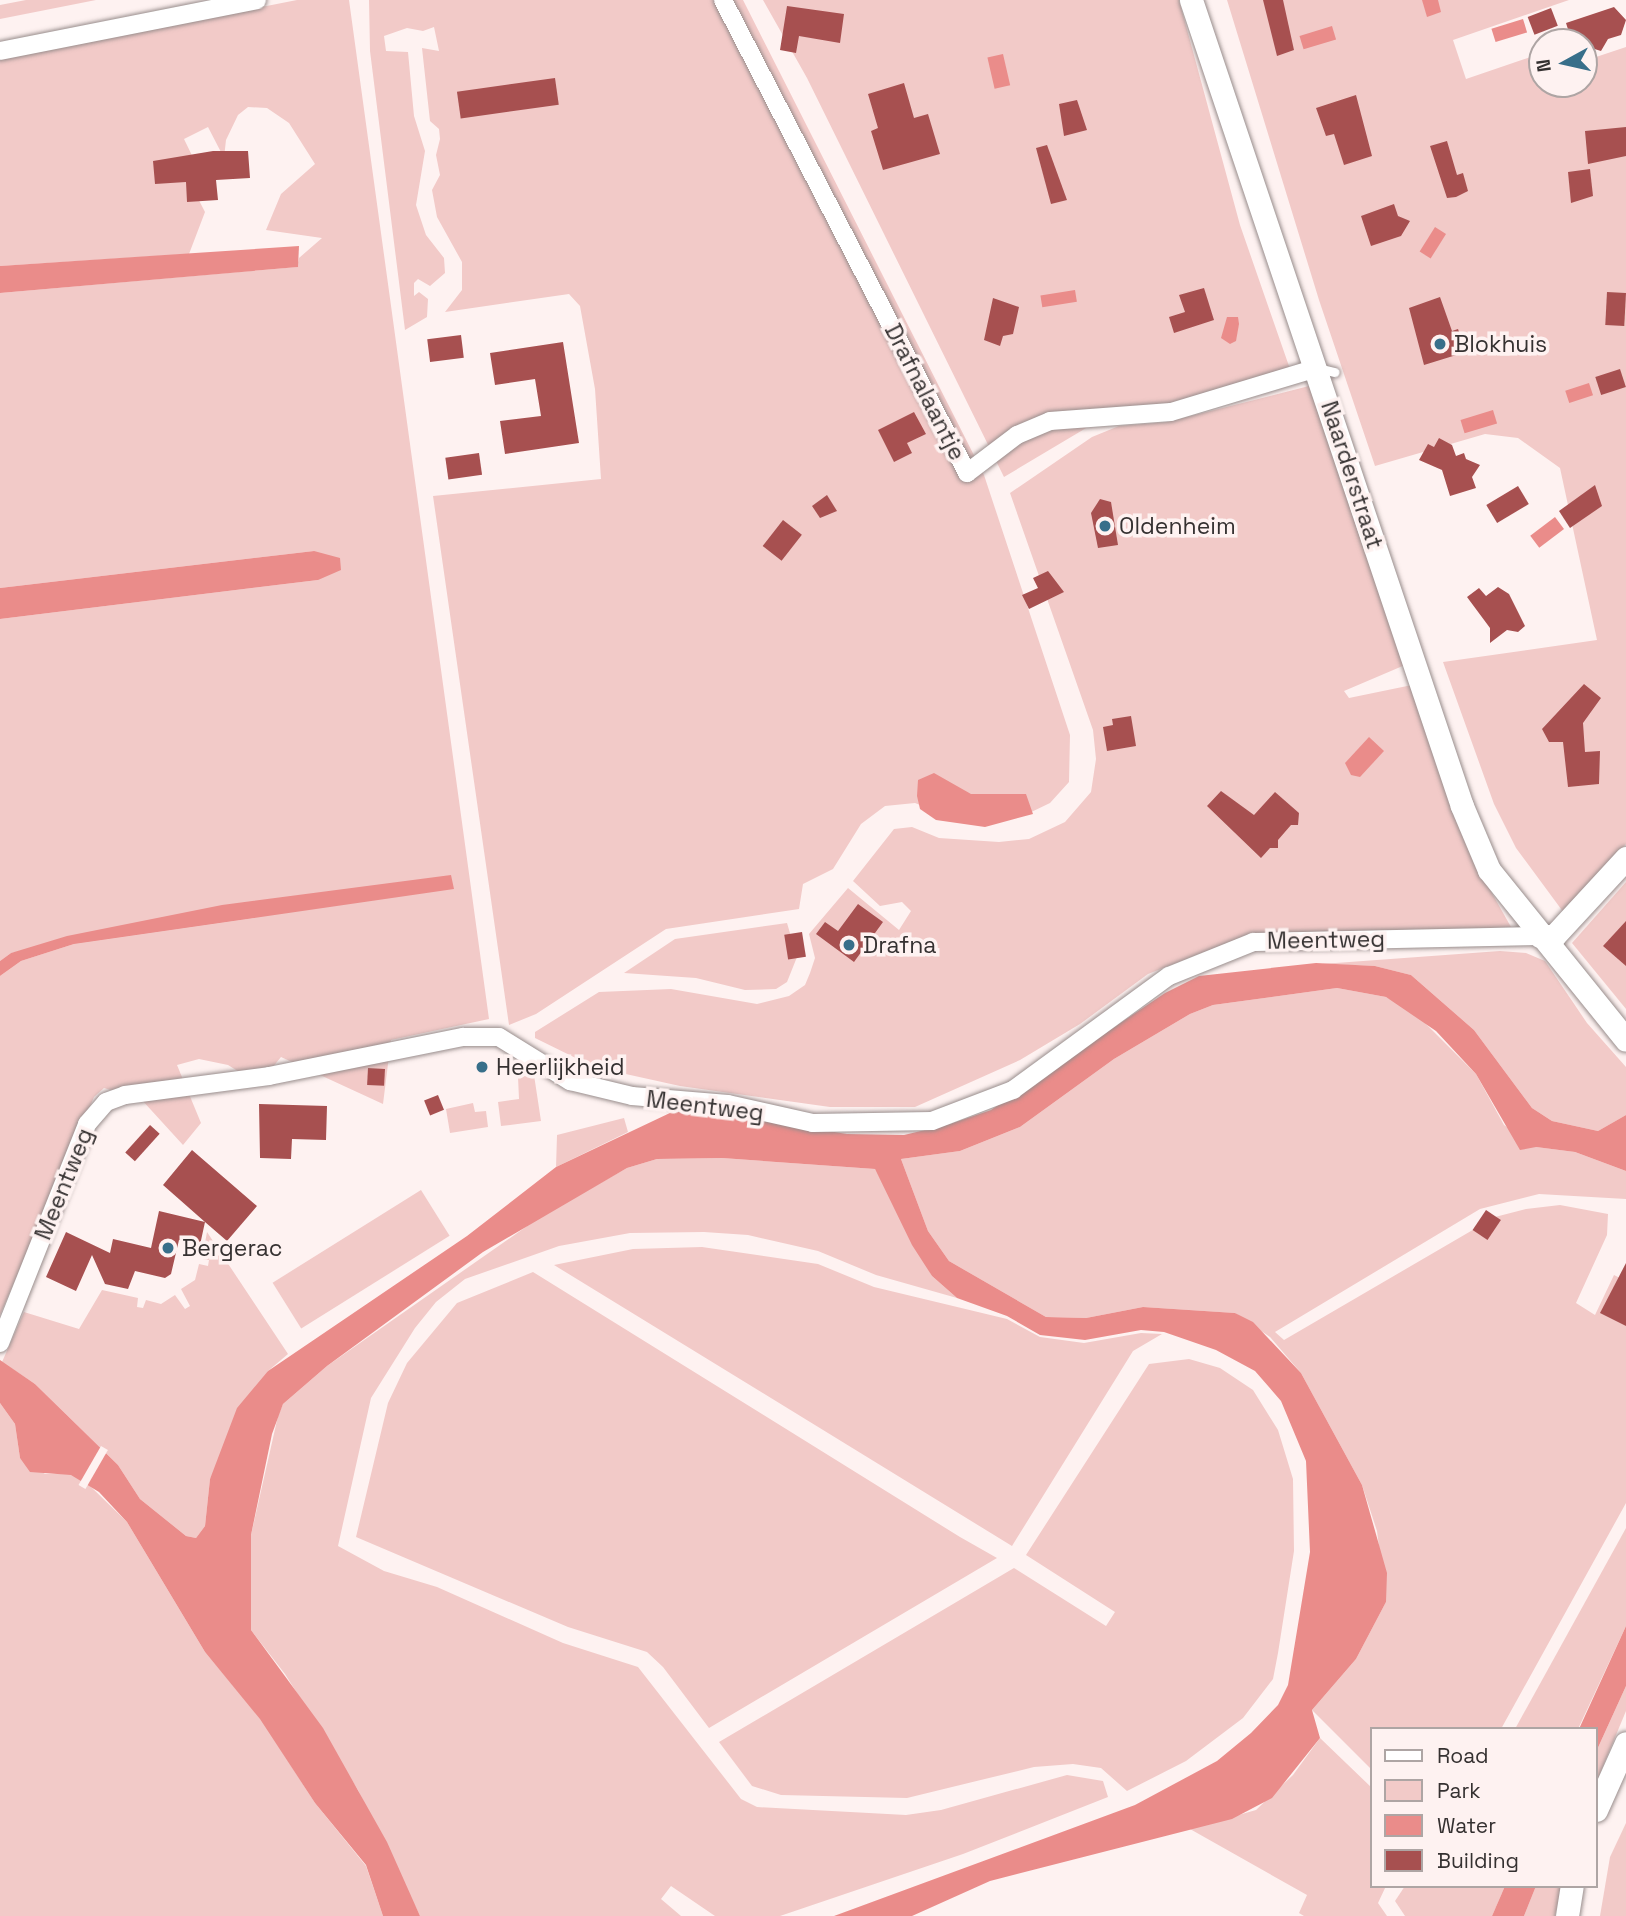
<!DOCTYPE html>
<html>
<head>
<meta charset="utf-8">
<style>
  body { margin:0 }
  #map { position:relative; width:1626px; height:1916px; overflow:hidden; background:#fef2f1; font-family:"Space Grotesk",sans-serif }
  div>[style] { position:absolute }
  .green>* { inset:0; background:#f2cac8; transform-origin:0 0 }
  .water>* { inset:0; background:#ea8c8a; transform-origin:0 0 }
  .pier>* { inset:0; background:#fef2f1; transform-origin:0 0 }
  .building>* { inset:0; background:#a75050; transform-origin:0 0 }
  .roads { filter:drop-shadow(0 0 2px #988d8c) drop-shadow(0 0 2px #988d8c) }
  .service>* { height:9px; margin:-4.5px; padding:0 4.5px; transform-origin:4.5px; border-radius:4.5px; background:#fff }
  .minor>* { height:18px; margin:-9px; padding:0 9px; transform-origin:9px; border-radius:9px; background:#fff }
  .tertiary>* { height:23px; margin:-11.5px; padding:0 11.5px; transform-origin:11.5px; border-radius:11.5px; background:#fff }
  .dots>* { width:19px; height:19px; translate:-50% -50%; box-sizing:border-box; border:4px solid #fef2f1; border-radius:50% }
  span { translate:-50% -50%; white-space:nowrap; text-align:center; line-height:1.15; -webkit-text-stroke:7px #fef2f1; paint-order:stroke }
  .poi-label { font-size:23px; color:#353131 }
  .left { translate:0 -50%; text-align:left }
  .street-label { font-size:23px; color:#353131 }
  .legend { position:absolute; left:1370px; top:1727px; width:228px; height:161px; box-sizing:border-box; background:#fef2f1; border:2px solid #aea5a4; margin:0; padding:9px 12px; list-style:none; font-size:21px; color:#353131 }
  .legend li { display:flex; align-items:center; gap:14px; height:35px }
  .legend b { width:35px; border:2px solid #aea5a4 }
  .north { position:absolute; left:1528px; top:28px; width:70px; height:70px; box-sizing:border-box; background:#fef2f1; border:2px solid #aea5a4; border-radius:50%; rotate:262deg; font-size:19px; font-weight:700; line-height:28px; text-align:center; color:#353131 }
  .north::after { content:''; display:block; margin:auto; width:24px; height:32px; background:#386f8a; clip-path:polygon(50% 0,100% 100%,50% 72%,0 100%) }
</style>
</head>
<body>
<div id="map">
  <div class="green">
    <div style="clip-path:polygon(26px 0,96px 0,0 19px,0 5px)"></div>
    <div style="clip-path:polygon(297px 0,349px 0,489px 1019px,391px 1040px,383px 1104px,281px 1057px,259px 1084px,228px 1065px,199px 1059px,177px 1065px,201px 1123px,183px 1145px,141px 1099px,104px 1088px,94px 1097px,0 1315px,0 976px,21px 961px,74px 944px,454px 889px,11px 953px,0 961px,0 619px,318px 580px,314px 551px,0 588px,0 293px,297px 267px,299px 258px,322px 238px,266px 230px,281px 194px,315px 164px,289px 123px,267px 108px,248px 107px,238px 115px,226px 140px,224px 158px,208px 127px,184px 139px,201px 174px,189px 181px,205px 212px,189px 254px,0 266px,0 59px)"></div>
    <div style="clip-path:polygon(369px 0,743px 0,984px 475px,1070px 735px,1069px 782px,1050px 803px,1023px 816px,945px 815px,915px 803px,885px 806px,861px 824px,833px 869px,803px 884px,799px 909px,666px 929px,536px 1014px,509px 1025px,433px 496px,601px 479px,595px 389px,580px 306px,569px 294px,445px 312px,462px 290px,462px 262px,437px 217px,432px 190px,440px 175px,436px 155px,440px 139px,439px 129px,430px 121px,422px 48px,439px 51px,434px 27px,423px 31px,407px 28px,384px 36px,386px 51px,408px 52px,414px 116px,425px 151px,416px 205px,426px 235px,444px 258px,445px 273px,430px 286px,418px 279px,414px 283px,414px 296px,419px 292px,428px 299px,427px 317px,405px 330px,370px 51px)"></div>
    <div style="clip-path:polygon(763px 0,1179px 0,1240px 225px,1290px 369px,1201px 399px,1108px 415px,1004px 477px,807px 78px)"></div>
    <div style="clip-path:polygon(1227px 0,1569px 0,1453px 40px,1466px 79px,1542px 53px,1542px 84px,1584px 84px,1584px 61px,1626px 47px,1626px 844px,1564px 913px,1516px 848px,1494px 804px,1443px 662px,1597px 640px,1560px 468px,1518px 438px,1485px 434px,1375px 466px,1319px 300px)"></div>
    <div style="clip-path:polygon(1309px 386px,1405px 665px,1344px 691px,1349px 698px,1412px 685px,1471px 856px,1511px 927px,1309px 937px,1207px 951px,1148px 974px,1080px 1024px,1020px 1060px,915px 1107px,830px 1107px,680px 1086px,594px 1067px,535px 1038px,535px 1032px,599px 992px,671px 989px,757px 1004px,789px 996px,805px 985px,810px 973px,815px 958px,809px 934px,848px 888px,899px 930px,911px 911px,902px 902px,880px 906px,853px 881px,894px 829px,912px 827px,939px 838px,999px 842px,1029px 839px,1065px 822px,1091px 792px,1096px 759px,1093px 730px,1010px 493px,1092px 437px,1119px 426px,1167px 422px)"></div>
    <div style="clip-path:polygon(1626px 882px,1626px 1009px,1572px 943px)"></div>
    <div style="clip-path:polygon(787px 923px,797px 957px,787px 982px,776px 989px,745px 990px,696px 978px,624px 973px,675px 939px)"></div>
    <div style="clip-path:polygon(1500px 951px,1526px 953px,1545px 961px,1587px 1023px,1626px 1067px,1626px 1115px,1598px 1131px,1552px 1121px,1532px 1108px,1474px 1030px,1411px 975px,1375px 966px,1322px 964px)"></div>
    <div style="clip-path:polygon(1337px 988px,1386px 997px,1413px 1011px,1476px 1074px,1504px 1125px,1536px 1147px,1575px 1152px,1626px 1171px,1626px 1199px,1539px 1194px,1480px 1209px,1275px 1332px,1284px 1340px,1495px 1217px,1526px 1209px,1560px 1205px,1608px 1214px,1607px 1235px,1576px 1303px,1595px 1315px,1614px 1275px,1626px 1281px,1626px 1503px,1501px 1729px,1372px 1729px,1372px 1770px,1312px 1710px,1356px 1659px,1386px 1602px,1377px 1531px,1362px 1485px,1301px 1373px,1270px 1337px,1235px 1313px,1143px 1307px,1086px 1318px,1046px 1317px,949px 1261px,928px 1231px,901px 1159px,960px 1151px,1020px 1127px,1114px 1059px,1190px 1014px,1213px 1005px)"></div>
    <div style="clip-path:polygon(534px 1075px,541px 1121px,501px 1126px,498px 1102px,519px 1099px,518px 1077px)"></div>
    <div style="clip-path:polygon(473px 1103px,475px 1112px,486px 1111px,488px 1127px,450px 1133px,446px 1109px)"></div>
    <div style="clip-path:polygon(624px 1118px,628px 1132px,556px 1167px,557px 1135px)"></div>
    <div style="clip-path:polygon(722px 1158px,875px 1169px,932px 1276px,957px 1298px,876px 1275px,818px 1251px,748px 1235px,704px 1232px,630px 1233px,559px 1246px,465px 1279px,436px 1302px,415px 1328px,371px 1398px,338px 1546px,384px 1571px,437px 1587px,563px 1643px,638px 1667px,741px 1799px,757px 1807px,906px 1815px,941px 1810px,1067px 1775px,1103px 1781px,1108px 1797px,963px 1854px,780px 1916px,715px 1916px,671px 1886px,661px 1899px,681px 1916px,420px 1916px,358px 1790px,285px 1674px,251px 1630px,251px 1535px,278px 1416px,283px 1404px,327px 1366px,540px 1217px,627px 1168px,657px 1159px)"></div>
    <div style="left:421px;top:1190px;width:54px;height:175px;rotate:58deg"></div>
    <div style="clip-path:polygon(207px 1232px,288px 1354px,268px 1371px,210px 1479px,205px 1526px,196px 1538px,186px 1536px,140px 1499px,118px 1465px,35px 1384px,2px 1362px,24px 1312px,79px 1329px,102px 1290px,138px 1298px,137px 1307px,143px 1308px,146px 1300px,161px 1304px,175px 1295px,185px 1309px,190px 1306px,181px 1289px,195px 1280px,199px 1264px,208px 1266px,209px 1260px,202px 1259px)"></div>
    <div style="clip-path:polygon(702px 1247px,818px 1264px,874px 1287px,1007px 1319px,1040px 1337px,1084px 1343px,1141px 1333px,1162px 1334px,1133px 1351px,1012px 1546px,554px 1265px,633px 1249px)"></div>
    <div style="clip-path:polygon(533px 1272px,960px 1537px,997px 1558px,709px 1728px,663px 1667px,647px 1652px,568px 1627px,356px 1537px,388px 1403px,407px 1363px,457px 1303px)"></div>
    <div style="clip-path:polygon(1189px 1359px,1220px 1368px,1253px 1390px,1278px 1430px,1293px 1479px,1294px 1551px,1278px 1653px,1273px 1679px,1243px 1718px,1186px 1761px,1127px 1791px,1101px 1768px,1073px 1764px,1034px 1767px,907px 1798px,781px 1795px,752px 1786px,719px 1742px,1014px 1568px,1106px 1626px,1115px 1612px,1026px 1555px,1149px 1364px)"></div>
    <div style="clip-path:polygon(0 1403px,15px 1424px,20px 1458px,45px 1474px,71px 1474px,86px 1482px,127px 1522px,205px 1652px,261px 1719px,315px 1803px,366px 1866px,383px 1916px,0 1916px)"></div>
    <div style="clip-path:polygon(1626px 1528px,1626px 1626px,1578px 1729px,1515px 1729px)"></div>
    <div style="clip-path:polygon(1626px 1686px,1626px 1711px,1596px 1783px,1596px 1752px)"></div>
    <div style="clip-path:polygon(1320px 1738px,1372px 1788px,1372px 1886px,1386px 1886px,1378px 1903px,1387px 1916px,1304px 1916px,1299px 1913px,1307px 1895px,1190px 1829px,1256px 1810px,1293px 1775px)"></div>
    <div style="clip-path:polygon(1626px 1823px,1626px 1916px,1600px 1916px,1610px 1857px)"></div>
    <div style="clip-path:polygon(1405px 1886px,1505px 1886px,1492px 1916px,1405px 1916px,1395px 1901px)"></div>
    <div style="clip-path:polygon(1536px 1886px,1562px 1886px,1555px 1916px,1524px 1916px)"></div>
  </div>
  <div class="water">
    <div style="clip-path:polygon(1422px 0,1438px 0,1441px 12px,1427px 17px)"></div>
    <div style="left:1523px;top:19px;width:14px;height:33px;rotate:73deg"></div>
    <div style="left:1332px;top:26px;width:14px;height:34px;rotate:73deg"></div>
    <div style="left:1003px;top:54px;width:32px;height:16px;rotate:77deg"></div>
    <div style="left:1435px;top:227px;width:13px;height:29px;rotate:32deg"></div>
    <div style="clip-path:polygon(299px 246px,298px 267px,0 293px,0 266px)"></div>
    <div style="left:1075px;top:290px;width:12px;height:35px;rotate:81deg"></div>
    <div style="clip-path:polygon(1227px 317px,1238px 317px,1239px 324px,1236px 341px,1230px 344px,1221px 338px)"></div>
    <div style="left:1589px;top:383px;width:13px;height:25px;rotate:72deg"></div>
    <div style="left:1493px;top:410px;width:14px;height:34px;rotate:73deg"></div>
    <div style="left:1555px;top:517px;width:15px;height:31px;rotate:53deg"></div>
    <div style="clip-path:polygon(314px 551px,340px 558px,341px 570px,318px 580px,0 619px,0 588px)"></div>
    <div style="clip-path:polygon(1369px 737px,1384px 751px,1360px 777px,1351px 775px,1345px 763px)"></div>
    <div style="clip-path:polygon(934px 773px,971px 794px,1026px 794px,1033px 814px,985px 827px,936px 820px,920px 809px,917px 796px,918px 780px)"></div>
    <div style="clip-path:polygon(451px 875px,454px 889px,74px 944px,21px 961px,0 976px,0 961px,11px 953px,67px 936px,222px 905px)"></div>
    <div style="clip-path:polygon(1316px 963px,1375px 966px,1411px 975px,1474px 1030px,1532px 1108px,1552px 1121px,1598px 1131px,1626px 1115px,1626px 1171px,1575px 1152px,1536px 1147px,1520px 1150px,1476px 1074px,1436px 1031px,1386px 997px,1337px 988px,1213px 1005px,1190px 1014px,1114px 1059px,1020px 1127px,960px 1151px,901px 1159px,928px 1231px,949px 1261px,1046px 1317px,1086px 1318px,1143px 1307px,1235px 1313px,1253px 1322px,1301px 1373px,1362px 1485px,1387px 1573px,1386px 1602px,1356px 1659px,1312px 1710px,1320px 1738px,1272px 1798px,1232px 1819px,990px 1881px,912px 1916px,834px 1916px,1135px 1805px,1217px 1761px,1251px 1733px,1278px 1705px,1288px 1685px,1310px 1552px,1306px 1461px,1281px 1401px,1255px 1371px,1216px 1350px,1164px 1332px,1141px 1330px,1085px 1340px,1040px 1335px,1007px 1316px,957px 1298px,932px 1276px,912px 1245px,875px 1169px,722px 1158px,657px 1159px,627px 1168px,483px 1252px,327px 1366px,283px 1404px,272px 1434px,251px 1535px,251px 1630px,323px 1728px,387px 1842px,420px 1916px,383px 1916px,366px 1865px,315px 1803px,260px 1719px,205px 1652px,127px 1522px,99px 1492px,71px 1475px,30px 1472px,20px 1458px,15px 1424px,0 1403px,0 1360px,35px 1384px,118px 1465px,140px 1499px,186px 1536px,196px 1538px,205px 1526px,210px 1479px,237px 1408px,268px 1371px,467px 1236px,556px 1167px,672px 1112px,709px 1112px,847px 1134px,904px 1135px,950px 1124px,991px 1110px,1165px 993px,1199px 976px)"></div>
    <div style="clip-path:polygon(1626px 1626px,1626px 1686px,1596px 1752px,1596px 1729px,1579px 1729px)"></div>
    <div style="clip-path:polygon(1505px 1886px,1536px 1886px,1524px 1916px,1492px 1916px)"></div>
  </div>
  <div class="pier">
    <div style="left:101px;top:1446px;width:8px;height:45px;rotate:30deg"></div>
  </div>
  <div class="building">
    <div style="clip-path:polygon(1263px 0,1283px 0,1294px 50px,1277px 56px)"></div>
    <div style="clip-path:polygon(787px 6px,844px 14px,840px 43px,799px 36px,796px 53px,780px 50px)"></div>
    <div style="clip-path:polygon(1614px 7px,1626px 20px,1621px 35px,1608px 39px,1601px 51px,1572px 42px,1566px 23px)"></div>
    <div style="left:1551px;top:8px;width:19px;height:25px;rotate:69deg"></div>
    <div style="left:555px;top:78px;width:27px;height:99px;rotate:82deg"></div>
    <div style="clip-path:polygon(904px 83px,914px 118px,928px 114px,940px 154px,883px 170px,871px 131px,878px 128px,868px 94px)"></div>
    <div style="clip-path:polygon(1356px 95px,1372px 156px,1344px 165px,1334px 134px,1326px 136px,1316px 108px)"></div>
    <div style="clip-path:polygon(1077px 100px,1087px 130px,1064px 136px,1059px 104px)"></div>
    <div style="clip-path:polygon(1626px 127px,1626px 156px,1588px 164px,1585px 131px)"></div>
    <div style="clip-path:polygon(1447px 141px,1457px 175px,1463px 173px,1468px 191px,1456px 197px,1447px 198px,1430px 146px)"></div>
    <div style="clip-path:polygon(1047px 145px,1067px 200px,1051px 204px,1036px 148px)"></div>
    <div style="clip-path:polygon(213px 151px,248px 151px,250px 178px,216px 180px,218px 200px,187px 202px,186px 182px,155px 184px,153px 161px)"></div>
    <div style="clip-path:polygon(1590px 169px,1593px 196px,1571px 203px,1568px 172px)"></div>
    <div style="clip-path:polygon(1394px 204px,1398px 216px,1410px 221px,1401px 236px,1371px 246px,1361px 216px)"></div>
    <div style="clip-path:polygon(1204px 288px,1214px 320px,1174px 333px,1169px 317px,1185px 312px,1179px 295px)"></div>
    <div style="left:1607px;top:292px;width:19px;height:33px;rotate:3deg"></div>
    <div style="clip-path:polygon(1440px 297px,1452px 331px,1458px 329px,1466px 352px,1424px 365px,1409px 308px)"></div>
    <div style="clip-path:polygon(993px 298px,1019px 307px,1013px 334px,1003px 336px,1000px 346px,984px 340px)"></div>
    <div style="left:461px;top:335px;width:23px;height:34px;rotate:83deg"></div>
    <div style="clip-path:polygon(563px 342px,579px 443px,505px 454px,500px 421px,541px 416px,535px 379px,495px 385px,490px 353px)"></div>
    <div style="left:1620px;top:369px;width:19px;height:26px;rotate:72deg"></div>
    <div style="clip-path:polygon(914px 412px,926px 434px,907px 443px,912px 453px,894px 462px,878px 430px)"></div>
    <div style="clip-path:polygon(1439px 438px,1452px 445px,1456px 456px,1464px 453px,1466px 459px,1480px 465px,1472px 477px,1476px 488px,1450px 496px,1442px 470px,1419px 460px,1428px 444px,1434px 447px)"></div>
    <div style="left:479px;top:453px;width:22px;height:34px;rotate:82deg"></div>
    <div style="clip-path:polygon(1595px 485px,1602px 506px,1570px 528px,1559px 511px)"></div>
    <div style="left:1518px;top:486px;width:21px;height:37px;rotate:59deg"></div>
    <div style="clip-path:polygon(827px 495px,837px 511px,820px 518px,812px 506px)"></div>
    <div style="clip-path:polygon(1100px 499px,1111px 502px,1118px 545px,1098px 548px,1091px 513px)"></div>
    <div style="left:783px;top:520px;width:24px;height:33px;rotate:38deg"></div>
    <div style="clip-path:polygon(1048px 571px,1064px 592px,1029px 609px,1022px 595px,1038px 588px,1033px 578px)"></div>
    <div style="clip-path:polygon(1498px 587px,1509px 594px,1525px 626px,1518px 632px,1507px 630px,1490px 643px,1490px 628px,1467px 597px,1479px 588px,1486px 596px)"></div>
    <div style="clip-path:polygon(1584px 684px,1601px 698px,1583px 723px,1585px 752px,1600px 751px,1599px 784px,1568px 787px,1563px 742px,1549px 742px,1542px 729px)"></div>
    <div style="clip-path:polygon(1131px 716px,1136px 746px,1107px 751px,1103px 727px,1113px 725px,1112px 719px)"></div>
    <div style="clip-path:polygon(1221px 791px,1254px 815px,1275px 792px,1299px 813px,1298px 825px,1291px 825px,1278px 840px,1278px 848px,1270px 848px,1261px 858px,1207px 806px)"></div>
    <div style="clip-path:polygon(858px 904px,883px 922px,854px 962px,816px 934px,825px 922px,838px 931px)"></div>
    <div style="clip-path:polygon(1626px 921px,1626px 966px,1603px 946px)"></div>
    <div style="left:802px;top:932px;width:25px;height:18px;rotate:81deg"></div>
    <div style="left:368px;top:1068px;width:17px;height:17px;rotate:3deg"></div>
    <div style="left:438px;top:1095px;width:16px;height:15px;rotate:68deg"></div>
    <div style="clip-path:polygon(259px 1104px,327px 1106px,326px 1140px,292px 1139px,291px 1159px,260px 1158px)"></div>
    <div style="left:150px;top:1125px;width:13px;height:37px;rotate:42deg"></div>
    <div style="clip-path:polygon(192px 1150px,257px 1206px,227px 1241px,205px 1222px,200px 1245px,179px 1240px,171px 1274px,165px 1278px,135px 1271px,128px 1289px,105px 1284px,92px 1255px,76px 1291px,46px 1277px,66px 1232px,110px 1253px,113px 1239px,151px 1248px,159px 1211px,205px 1222px,163px 1185px)"></div>
    <div style="left:1486px;top:1210px;width:18px;height:24px;rotate:34deg"></div>
    <div style="clip-path:polygon(1626px 1263px,1626px 1326px,1600px 1313px)"></div>
  </div>
  <div class="roads">
    <div class="service">
      <div style="left:1317px;top:368px;width:18px;rotate:13deg"></div>
    </div>
    <div class="minor">
      <div style="left:723px;top:0;width:532px;rotate:62.71deg"></div>
      <div style="left:967px;top:473px;width:63px;rotate:-37.2deg"></div>
      <div style="left:1017px;top:435px;width:36px;rotate:-23deg"></div>
      <div style="left:1050px;top:421px;width:121px;rotate:-4.3deg"></div>
      <div style="left:1171px;top:412px;width:152px;rotate:-16.8deg"></div>
      <div style="left:0;top:51px;width:262px;rotate:-11.2deg"></div>
      <div style="left:0;top:1343px;width:236px;rotate:-68.3deg"></div>
      <div style="left:87px;top:1124px;width:29px;rotate:-49deg"></div>
      <div style="left:106px;top:1102px;width:20px;rotate:-20deg"></div>
      <div style="left:125px;top:1095px;width:145px;rotate:-7.5deg"></div>
      <div style="left:269px;top:1076px;width:198px;rotate:-11.4deg"></div>
      <div style="left:463px;top:1037px;width:36px"></div>
      <div style="left:499px;top:1037px;width:84px;rotate:31.8deg"></div>
      <div style="left:570px;top:1081px;width:64px;rotate:13.6deg"></div>
      <div style="left:632px;top:1096px;width:96px;rotate:4.8deg"></div>
      <div style="left:728px;top:1104px;width:87px;rotate:12.6deg"></div>
      <div style="left:813px;top:1123px;width:119px;rotate:-1deg"></div>
      <div style="left:932px;top:1121px;width:87px;rotate:-20.9deg"></div>
      <div style="left:1013px;top:1090px;width:193px;rotate:-36.2deg"></div>
      <div style="left:1169px;top:976px;width:91px;rotate:-22deg"></div>
      <div style="left:1253px;top:942px;width:287px;rotate:-1.2deg"></div>
    </div>
    <div class="tertiary">
      <div style="left:1191px;top:0;width:850px;rotate:71.42deg"></div>
      <div style="left:1462px;top:806px;width:69px;rotate:67.1deg"></div>
      <div style="left:1489px;top:870px;width:218px;rotate:51.1deg"></div>
      <div style="left:1540px;top:936px;width:14px"></div>
      <div style="left:1554px;top:936px;width:106px;rotate:-47.3deg"></div>
      <div style="left:1596px;top:1810px;width:73px;rotate:-65.9deg"></div>
      <div style="left:1567px;top:1916px;width:30px;rotate:-81deg"></div>
    </div>
  </div>
  <div class="dots">
    <div style="left:1440px;top:344px;background:#386f8a"></div>
    <div style="left:1105px;top:526px;background:#386f8a"></div>
    <div style="left:849px;top:945px;background:#386f8a"></div>
    <div style="left:482px;top:1067px;background:#386f8a"></div>
    <div style="left:168px;top:1248px;background:#386f8a"></div>
  </div>
  <div class="poi-label">
    <span class="left" style="left:1454px;top:344px">Blokhuis</span>
    <span class="left" style="left:1119px;top:526px">Oldenheim</span>
    <span class="left" style="left:863px;top:945px">Drafna</span>
    <span class="left" style="left:496px;top:1067px">Heerlijkheid</span>
    <span class="left" style="left:182px;top:1248px">Bergerac</span>
  </div>
  <div class="street-label">
    <span style="left:925px;top:392px;rotate:63deg">Drafnalaantje</span>
    <span style="left:1352px;top:475px;rotate:72deg">Naarderstraat</span>
    <span style="left:1326px;top:940px;rotate:-1deg">Meentweg</span>
    <span style="left:705px;top:1106px;rotate:7deg">Meentweg</span>
    <span style="left:64px;top:1184px;rotate:-68deg">Meentweg</span>
  </div>
  <ul class="legend">
  <li><b style="height:9px;background:#fff"></b>Road</li>
  <li><b style="height:19px;background:#f2cac8"></b>Park</li>
  <li><b style="height:19px;background:#ea8c8a"></b>Water</li>
  <li><b style="height:19px;background:#a75050"></b>Building</li>
  </ul>
  <div class="north">N</div>
</div>
</body>
</html>
